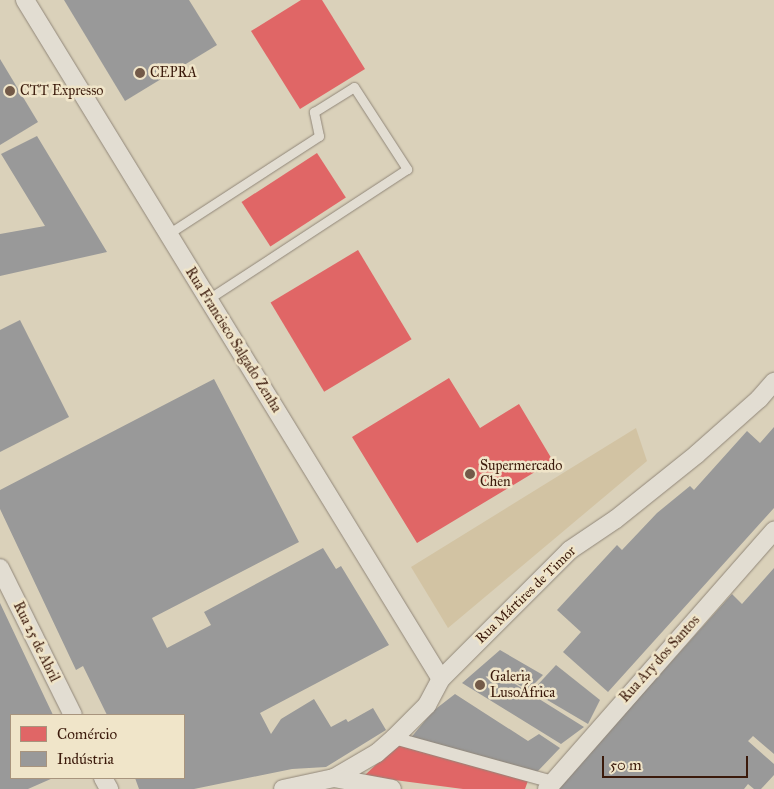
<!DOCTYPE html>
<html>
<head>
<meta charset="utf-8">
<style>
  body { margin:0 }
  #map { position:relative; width:774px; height:789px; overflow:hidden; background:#dad1ba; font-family:"IM FELL Great Primer",serif }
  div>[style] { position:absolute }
  .green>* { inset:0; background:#d2c3a3 }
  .shops>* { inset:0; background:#e06666; transform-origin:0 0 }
  .industry>* { inset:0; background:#999 }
  .roads { filter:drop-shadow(0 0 1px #918779) drop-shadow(0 0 1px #918779) }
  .service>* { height:9px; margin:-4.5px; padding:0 4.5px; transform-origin:4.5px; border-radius:4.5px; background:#e2ddd2 }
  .pedestrian>* { height:12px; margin:-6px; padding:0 6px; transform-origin:6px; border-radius:6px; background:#e2ddd2 }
  .minor>* { height:18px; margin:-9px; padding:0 9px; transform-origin:9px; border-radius:9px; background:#e2ddd2 }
  .dots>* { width:14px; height:14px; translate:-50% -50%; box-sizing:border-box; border:2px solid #f0e5c9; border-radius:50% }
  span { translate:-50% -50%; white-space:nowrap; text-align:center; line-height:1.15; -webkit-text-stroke:5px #f0e5c9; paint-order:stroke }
  .poi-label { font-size:14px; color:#3b1a0b }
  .left { translate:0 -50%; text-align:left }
  .street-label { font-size:14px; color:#3b1a0b }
  .legend { position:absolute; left:10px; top:714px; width:175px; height:65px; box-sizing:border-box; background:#f0e5c9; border:1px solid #a8947d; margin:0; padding:6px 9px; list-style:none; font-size:15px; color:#3b1a0b }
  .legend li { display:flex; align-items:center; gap:10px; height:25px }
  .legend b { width:25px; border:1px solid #a8947d }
  .scale { position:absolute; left:602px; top:756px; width:146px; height:22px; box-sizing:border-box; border:2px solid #3b1a0b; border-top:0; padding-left:6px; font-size:15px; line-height:18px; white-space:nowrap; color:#3b1a0b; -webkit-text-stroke:4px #f0e5c9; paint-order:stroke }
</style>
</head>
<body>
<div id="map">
  <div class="green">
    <div style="clip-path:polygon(636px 428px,647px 461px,448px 628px,411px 567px)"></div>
  </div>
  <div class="shops">
    <div style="clip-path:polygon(301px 0,322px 0,365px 69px,300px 109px,251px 31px)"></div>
    <div style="left:317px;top:153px;width:53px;height:90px;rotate:57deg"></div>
    <div style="left:358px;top:250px;width:104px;height:102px;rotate:59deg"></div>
    <div style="clip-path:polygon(449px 378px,480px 428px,519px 404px,553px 461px,417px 543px,352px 437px)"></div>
    <div style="clip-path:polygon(401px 741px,529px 778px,525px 789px,463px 789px,364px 776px)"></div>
  </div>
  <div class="industry">
    <div style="clip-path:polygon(64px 0,189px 0,217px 45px,125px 101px)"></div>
    <div style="clip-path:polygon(0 59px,38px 122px,0 145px)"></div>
    <div style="clip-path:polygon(37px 136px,107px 252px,0 276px,0 234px,45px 226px,1px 154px)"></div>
    <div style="clip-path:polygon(20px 320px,69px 417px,0 452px,0 330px)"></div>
    <div style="clip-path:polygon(214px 379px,299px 542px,152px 618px,167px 648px,211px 625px,204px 612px,323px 548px,336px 569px,341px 566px,389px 645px,260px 713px,271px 734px,281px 719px,314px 699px,331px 727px,346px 719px,348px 722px,373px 708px,386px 730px,326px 767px,292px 769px,194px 789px,139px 789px,135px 778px,184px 778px,184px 715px,107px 715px,83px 666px,76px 670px,0 509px,0 490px)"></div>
    <div style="clip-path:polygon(774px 427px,774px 508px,608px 692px,563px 652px,581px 632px,557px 610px,617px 545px,622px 550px,657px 513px,690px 486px,694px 490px,747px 431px,760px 443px)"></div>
    <div style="clip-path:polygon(774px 568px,774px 754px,753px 736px,748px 741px,774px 764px,774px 775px,761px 789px,754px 789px,748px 784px,744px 789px,557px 789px,732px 594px,742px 604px)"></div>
    <div style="clip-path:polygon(0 603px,53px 715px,11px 715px,11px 778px,53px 778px,28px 789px,0 789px)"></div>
    <div style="clip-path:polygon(500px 650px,543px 675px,528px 690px,493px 670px,584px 727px,561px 744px,462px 683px)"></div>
    <div style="clip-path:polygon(556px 665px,600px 700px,588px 724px,532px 691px)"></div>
    <div style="clip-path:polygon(455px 694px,528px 741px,539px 734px,560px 748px,536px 773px,409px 740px,433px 711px)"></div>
  </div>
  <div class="roads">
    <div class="service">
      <div style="left:168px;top:234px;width:180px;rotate:-33deg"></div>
      <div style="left:319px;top:136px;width:25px;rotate:-102deg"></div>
      <div style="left:314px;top:112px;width:47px;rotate:-32deg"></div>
      <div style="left:354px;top:87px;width:98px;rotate:57.1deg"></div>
      <div style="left:407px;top:169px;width:238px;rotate:146.8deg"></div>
    </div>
    <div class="pedestrian">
      <div style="left:394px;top:738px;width:165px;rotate:15.5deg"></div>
    </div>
    <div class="minor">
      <div style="left:25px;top:0;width:796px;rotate:58.51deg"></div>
      <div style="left:0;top:568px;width:164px;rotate:63.6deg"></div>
      <div style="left:103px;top:778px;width:13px;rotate:61deg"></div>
      <div style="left:334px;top:778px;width:50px;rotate:-30.2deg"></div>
      <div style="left:377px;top:753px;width:23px;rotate:-41deg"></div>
      <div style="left:394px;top:738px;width:47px;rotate:-45deg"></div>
      <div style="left:427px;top:705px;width:30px;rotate:-62deg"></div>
      <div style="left:441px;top:679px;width:182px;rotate:-45deg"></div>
      <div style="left:570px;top:550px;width:55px;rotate:-34deg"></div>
      <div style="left:616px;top:519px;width:104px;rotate:-38.7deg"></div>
      <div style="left:697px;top:454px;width:83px;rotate:-41.6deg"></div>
      <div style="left:759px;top:399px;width:23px;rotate:-49deg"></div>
      <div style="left:283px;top:789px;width:52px;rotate:-12.2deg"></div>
      <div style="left:334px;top:778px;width:59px;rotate:10.7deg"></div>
      <div style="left:547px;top:789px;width:344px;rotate:-48.7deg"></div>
    </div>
  </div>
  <div class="dots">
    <div style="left:140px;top:73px;background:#735a48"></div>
    <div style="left:10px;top:91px;background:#735a48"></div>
    <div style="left:470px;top:474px;background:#735a48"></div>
    <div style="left:480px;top:685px;background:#735a48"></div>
  </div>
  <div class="poi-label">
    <span class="left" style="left:150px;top:73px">CEPRA</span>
    <span class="left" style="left:20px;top:91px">CTT Expresso</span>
    <span class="left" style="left:480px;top:474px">Supermercado<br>Chen</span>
    <span class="left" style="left:490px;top:685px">Galeria<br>LusoÁfrica</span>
  </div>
  <div class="street-label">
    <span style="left:233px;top:340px;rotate:58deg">Rua Francisco Salgado Zenha</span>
    <span style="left:526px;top:595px;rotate:-44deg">Rua Mártires de Timor</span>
    <span style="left:36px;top:642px;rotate:64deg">Rua 25 de Abril</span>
    <span style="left:660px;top:659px;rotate:-48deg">Rua Ary dos Santos</span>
  </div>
  <ul class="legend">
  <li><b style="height:14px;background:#e06666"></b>Comércio</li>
  <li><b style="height:14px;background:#999"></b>Indústria</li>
  </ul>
  <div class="scale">50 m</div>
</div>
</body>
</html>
